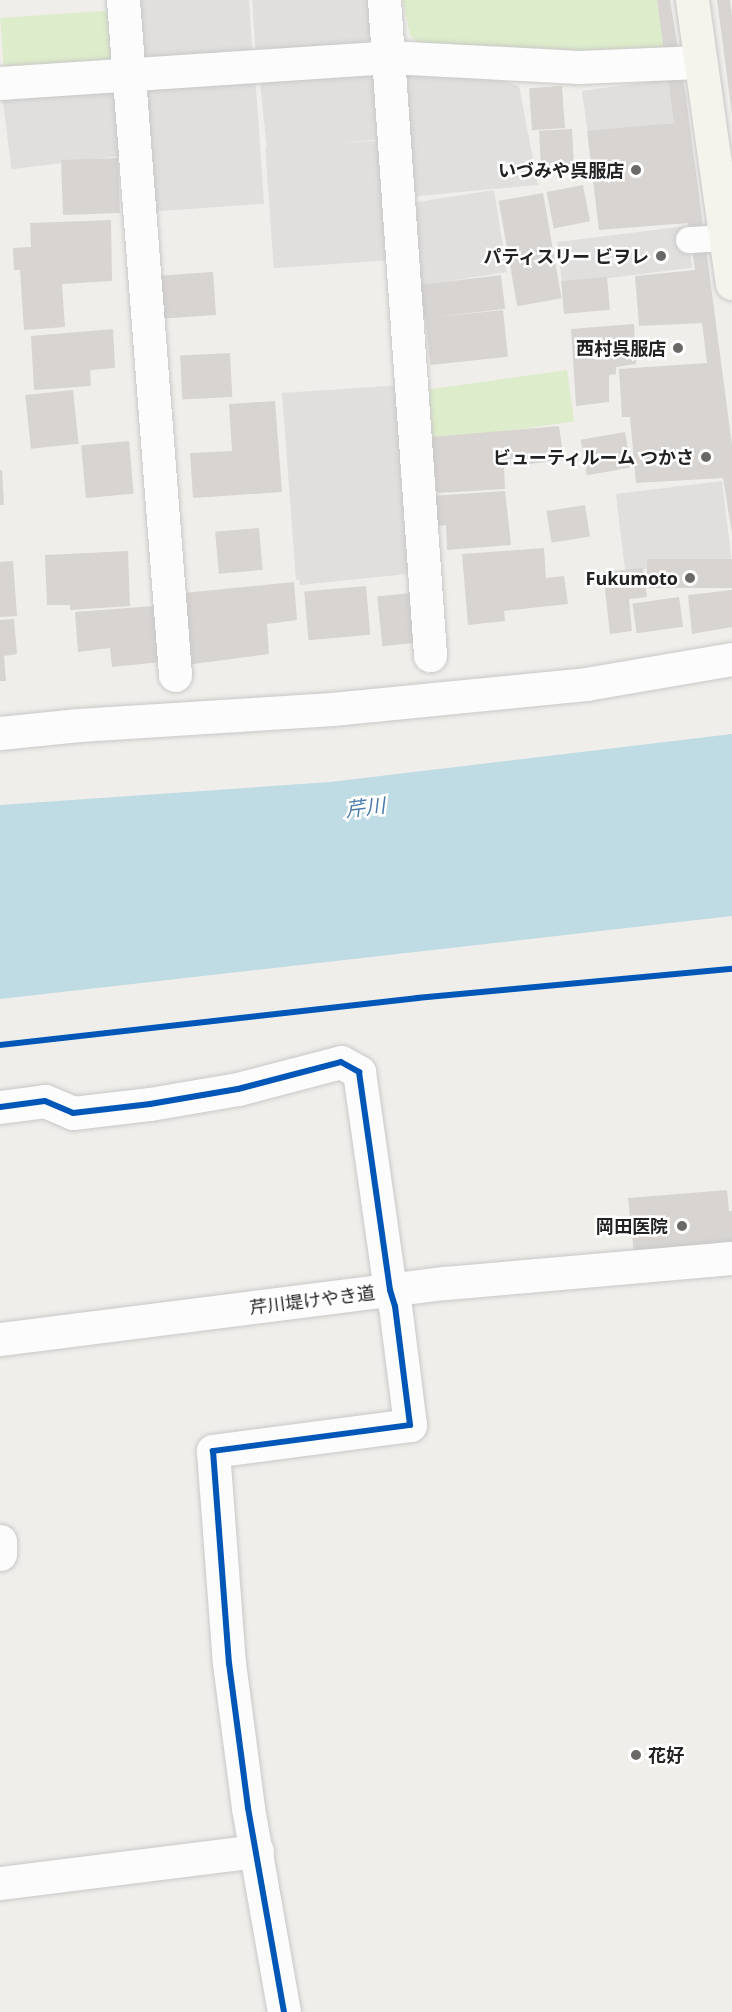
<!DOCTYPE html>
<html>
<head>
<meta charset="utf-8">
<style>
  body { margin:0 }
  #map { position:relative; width:732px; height:2012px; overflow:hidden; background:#f0eeeb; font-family:"Open Sans","Noto Sans JP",sans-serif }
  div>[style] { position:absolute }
  .grass>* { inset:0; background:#ddeccb; transform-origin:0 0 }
  .parking>* { inset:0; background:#e0dfde; transform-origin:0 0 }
  .water>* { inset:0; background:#bfdbe3 }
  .building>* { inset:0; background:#d7d4d2; transform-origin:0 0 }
  .roads { filter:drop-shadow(0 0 2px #c9c8c7) drop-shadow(0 0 2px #c9c8c7) }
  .service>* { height:26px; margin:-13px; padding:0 13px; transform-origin:13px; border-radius:13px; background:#fdfcfc }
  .minor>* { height:33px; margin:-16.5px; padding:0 16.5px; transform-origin:16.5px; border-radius:16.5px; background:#fdfcfc }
  .secondary>* { height:33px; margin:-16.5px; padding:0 16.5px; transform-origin:16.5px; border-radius:16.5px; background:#f4f4ed }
  .cycleway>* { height:6px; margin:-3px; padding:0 3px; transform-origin:3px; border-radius:3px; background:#0057b8 }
  .dots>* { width:16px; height:16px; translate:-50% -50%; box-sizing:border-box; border:3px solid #fff; border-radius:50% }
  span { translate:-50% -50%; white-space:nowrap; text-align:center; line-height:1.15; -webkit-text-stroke:5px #fff; paint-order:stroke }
  .poi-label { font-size:18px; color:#222; font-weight:700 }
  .right { translate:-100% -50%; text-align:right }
  .left { translate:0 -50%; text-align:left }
  .street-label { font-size:18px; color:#222 }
  .water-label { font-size:20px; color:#4a7aab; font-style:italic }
</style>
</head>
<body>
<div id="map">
  <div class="grass">
    <div style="clip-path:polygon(403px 0,657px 0,664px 49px,580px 56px,420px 46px,410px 35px)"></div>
    <div style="left:115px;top:10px;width:52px;height:115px;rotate:86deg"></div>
    <div style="left:567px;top:370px;width:52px;height:147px;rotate:82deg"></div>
  </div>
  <div class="parking">
    <div style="clip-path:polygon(132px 0,249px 0,253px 60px,142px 67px)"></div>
    <div style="clip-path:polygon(252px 0,375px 0,378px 49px,256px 58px)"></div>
    <div style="left:378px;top:67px;width:72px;height:119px;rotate:84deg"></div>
    <div style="clip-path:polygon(401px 72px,484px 75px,519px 86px,538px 185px,407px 197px)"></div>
    <div style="left:255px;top:74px;width:130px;height:114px;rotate:86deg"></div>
    <div style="left:668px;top:79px;width:44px;height:87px;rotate:82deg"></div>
    <div style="left:116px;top:86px;width:70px;height:114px;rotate:83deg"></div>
    <div style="left:386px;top:140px;width:120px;height:121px;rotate:86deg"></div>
    <div style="left:494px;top:190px;width:83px;height:87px;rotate:81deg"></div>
    <div style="left:687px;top:226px;width:42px;height:131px;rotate:83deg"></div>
    <div style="clip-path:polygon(402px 385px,417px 573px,300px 585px,299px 580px,296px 580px,282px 393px)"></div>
    <div style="left:722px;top:481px;width:78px;height:107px;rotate:83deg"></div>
  </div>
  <div class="water">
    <div style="clip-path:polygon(732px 734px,732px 916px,0 999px,0 805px,330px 782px)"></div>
  </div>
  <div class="building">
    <div style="clip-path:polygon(657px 0,670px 0,686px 97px,732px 445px,732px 534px,723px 478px,636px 483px,630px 417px,622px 417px,619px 369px,707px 363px,702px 323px,639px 326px,635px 276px,695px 270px,688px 223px,599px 230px,587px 131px,674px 123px)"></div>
    <div style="clip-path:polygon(717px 0,730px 0,732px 16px,732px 115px)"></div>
    <div style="left:562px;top:86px;width:42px;height:33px;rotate:86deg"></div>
    <div style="left:572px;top:129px;width:42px;height:33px;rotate:87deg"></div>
    <div style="left:118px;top:158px;width:55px;height:57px;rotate:88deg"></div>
    <div style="left:583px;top:185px;width:37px;height:37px;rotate:79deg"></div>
    <div style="left:543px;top:193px;width:107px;height:45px;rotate:80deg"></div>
    <div style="clip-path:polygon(111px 220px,112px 281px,62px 284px,65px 327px,24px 330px,20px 270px,14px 270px,13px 248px,31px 247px,30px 223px)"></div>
    <div style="left:213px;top:272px;width:43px;height:55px;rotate:86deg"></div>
    <div style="left:501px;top:275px;width:34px;height:82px;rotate:83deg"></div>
    <div style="left:607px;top:277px;width:33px;height:46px;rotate:85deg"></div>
    <div style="left:503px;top:310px;width:47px;height:78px;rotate:84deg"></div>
    <div style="clip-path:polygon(634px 324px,636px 364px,616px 367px,616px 374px,609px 375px,609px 402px,576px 406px,571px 329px)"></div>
    <div style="clip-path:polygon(113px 329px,115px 368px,90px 370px,91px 386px,34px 390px,31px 336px)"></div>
    <div style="left:230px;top:353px;width:44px;height:50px;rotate:87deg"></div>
    <div style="left:73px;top:390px;width:54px;height:48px;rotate:84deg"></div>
    <div style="clip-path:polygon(275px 401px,282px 492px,193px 498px,190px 453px,232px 451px,229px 404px)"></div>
    <div style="clip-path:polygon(559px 426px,564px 460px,504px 467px,505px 489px,437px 493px,431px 437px)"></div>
    <div style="left:625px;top:432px;width:36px;height:45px;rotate:80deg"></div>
    <div style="left:129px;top:441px;width:53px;height:48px;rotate:85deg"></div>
    <div style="clip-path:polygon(0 470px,2px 470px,4px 505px,0 505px)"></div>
    <div style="clip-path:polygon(505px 491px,511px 545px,447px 550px,446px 525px,433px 527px,431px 496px)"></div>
    <div style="left:585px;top:505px;width:32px;height:39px;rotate:81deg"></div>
    <div style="left:259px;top:528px;width:42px;height:44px;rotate:85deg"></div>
    <div style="clip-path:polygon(544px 548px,546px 578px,564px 576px,568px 604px,504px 611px,505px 621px,468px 625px,462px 554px)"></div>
    <div style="clip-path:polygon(128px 551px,130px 606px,70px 610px,70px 605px,47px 605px,45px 555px)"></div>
    <div style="left:732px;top:559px;width:29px;height:85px;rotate:90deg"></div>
    <div style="clip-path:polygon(13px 561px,17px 616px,0 617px,0 562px)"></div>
    <div style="clip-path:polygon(643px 568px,647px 597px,629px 599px,632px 631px,610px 634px,603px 572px)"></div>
    <div style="clip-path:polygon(294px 582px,297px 620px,267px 624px,269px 654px,186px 665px,174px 594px)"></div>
    <div style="left:366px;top:586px;width:49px;height:62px;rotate:85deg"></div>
    <div style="clip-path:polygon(732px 590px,732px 627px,692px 634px,688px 595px)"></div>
    <div style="left:411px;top:593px;width:50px;height:34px;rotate:84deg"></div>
    <div style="left:679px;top:597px;width:30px;height:47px;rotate:82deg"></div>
    <div style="clip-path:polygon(154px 606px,161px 662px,112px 667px,110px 648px,78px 652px,75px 612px)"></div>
    <div style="clip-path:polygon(14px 619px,17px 654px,4px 656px,6px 681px,0 681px,0 620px)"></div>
    <div style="clip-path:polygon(727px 1190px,729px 1211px,732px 1211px,732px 1241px,634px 1253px,628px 1198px)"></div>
  </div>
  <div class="roads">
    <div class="service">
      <div style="left:689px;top:240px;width:36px;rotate:-3deg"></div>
    </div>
    <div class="minor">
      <div style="left:123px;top:0;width:677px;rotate:85.59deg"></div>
      <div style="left:384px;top:0;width:657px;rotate:85.98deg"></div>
      <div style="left:0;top:83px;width:390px;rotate:-3.8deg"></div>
      <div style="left:389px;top:57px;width:190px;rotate:3deg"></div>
      <div style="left:579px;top:67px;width:120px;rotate:-2.4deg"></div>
      <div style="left:0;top:733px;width:79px;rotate:-5.8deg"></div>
      <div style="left:79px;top:725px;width:254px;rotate:-3.6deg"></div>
      <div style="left:332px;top:709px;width:255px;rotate:-5.6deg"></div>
      <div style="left:586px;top:684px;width:148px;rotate:-9.7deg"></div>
      <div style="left:0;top:1107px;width:45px;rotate:-7.6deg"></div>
      <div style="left:45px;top:1101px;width:30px;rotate:23deg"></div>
      <div style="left:73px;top:1113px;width:78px;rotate:-6.7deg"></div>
      <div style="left:150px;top:1104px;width:89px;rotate:-9.7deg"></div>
      <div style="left:238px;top:1089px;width:106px;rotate:-14.7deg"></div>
      <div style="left:341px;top:1062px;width:21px;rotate:29deg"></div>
      <div style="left:359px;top:1072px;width:220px;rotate:81.9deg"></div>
      <div style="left:390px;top:1290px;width:17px;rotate:73deg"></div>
      <div style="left:395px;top:1306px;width:120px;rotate:82.8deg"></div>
      <div style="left:410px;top:1425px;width:199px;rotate:172.5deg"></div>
      <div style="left:213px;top:1451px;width:213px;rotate:85.7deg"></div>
      <div style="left:229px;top:1663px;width:146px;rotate:82.5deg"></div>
      <div style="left:248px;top:1808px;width:207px;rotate:80deg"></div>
      <div style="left:0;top:1339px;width:449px;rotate:-7.2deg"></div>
      <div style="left:445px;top:1283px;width:288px;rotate:-5deg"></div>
      <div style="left:0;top:1541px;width:13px;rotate:90deg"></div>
      <div style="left:0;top:1883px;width:259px;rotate:-7.1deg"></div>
    </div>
    <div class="secondary">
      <div style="left:692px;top:0;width:286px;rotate:82deg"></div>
    </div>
  </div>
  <div class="cycleway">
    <div style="left:0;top:1045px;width:420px;rotate:-6.4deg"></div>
    <div style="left:417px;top:998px;width:316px;rotate:-5.3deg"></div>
    <div style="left:0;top:1107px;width:45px;rotate:-7.6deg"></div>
    <div style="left:45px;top:1101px;width:30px;rotate:23deg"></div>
    <div style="left:73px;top:1113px;width:78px;rotate:-6.7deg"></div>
    <div style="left:150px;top:1104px;width:89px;rotate:-9.7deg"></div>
    <div style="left:238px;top:1089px;width:106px;rotate:-14.7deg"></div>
    <div style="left:341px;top:1062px;width:21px;rotate:29deg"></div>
    <div style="left:359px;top:1072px;width:220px;rotate:81.9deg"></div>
    <div style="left:390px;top:1290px;width:17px;rotate:73deg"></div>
    <div style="left:395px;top:1306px;width:120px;rotate:82.8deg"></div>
    <div style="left:410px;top:1425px;width:199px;rotate:172.5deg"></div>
    <div style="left:213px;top:1451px;width:213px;rotate:85.7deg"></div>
    <div style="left:229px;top:1663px;width:146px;rotate:82.5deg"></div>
    <div style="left:248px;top:1808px;width:207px;rotate:80deg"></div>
  </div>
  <div class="dots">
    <div style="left:636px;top:170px;background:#6a6968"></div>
    <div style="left:661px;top:256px;background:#6a6968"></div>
    <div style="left:678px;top:348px;background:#6a6968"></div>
    <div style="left:706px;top:457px;background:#6a6968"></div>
    <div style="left:690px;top:578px;background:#6a6968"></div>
    <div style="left:682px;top:1226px;background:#6a6968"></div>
    <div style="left:636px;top:1755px;background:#6a6968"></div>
  </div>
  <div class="poi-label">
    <span class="right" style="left:624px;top:170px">いづみや呉服店</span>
    <span class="right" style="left:649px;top:256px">パティスリー ビヲレ</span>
    <span class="right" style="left:666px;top:348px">西村呉服店</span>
    <span class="right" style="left:694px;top:457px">ビューティルーム つかさ</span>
    <span class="right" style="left:678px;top:578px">Fukumoto</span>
    <span class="right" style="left:668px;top:1226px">岡田医院</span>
    <span class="left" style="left:648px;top:1755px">花好</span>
  </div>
  <div class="street-label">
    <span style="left:312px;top:1300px;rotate:-7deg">芹川堤けやき道</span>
  </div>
  <div class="water-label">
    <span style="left:365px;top:807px;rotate:-7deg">芹川</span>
  </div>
</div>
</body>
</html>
